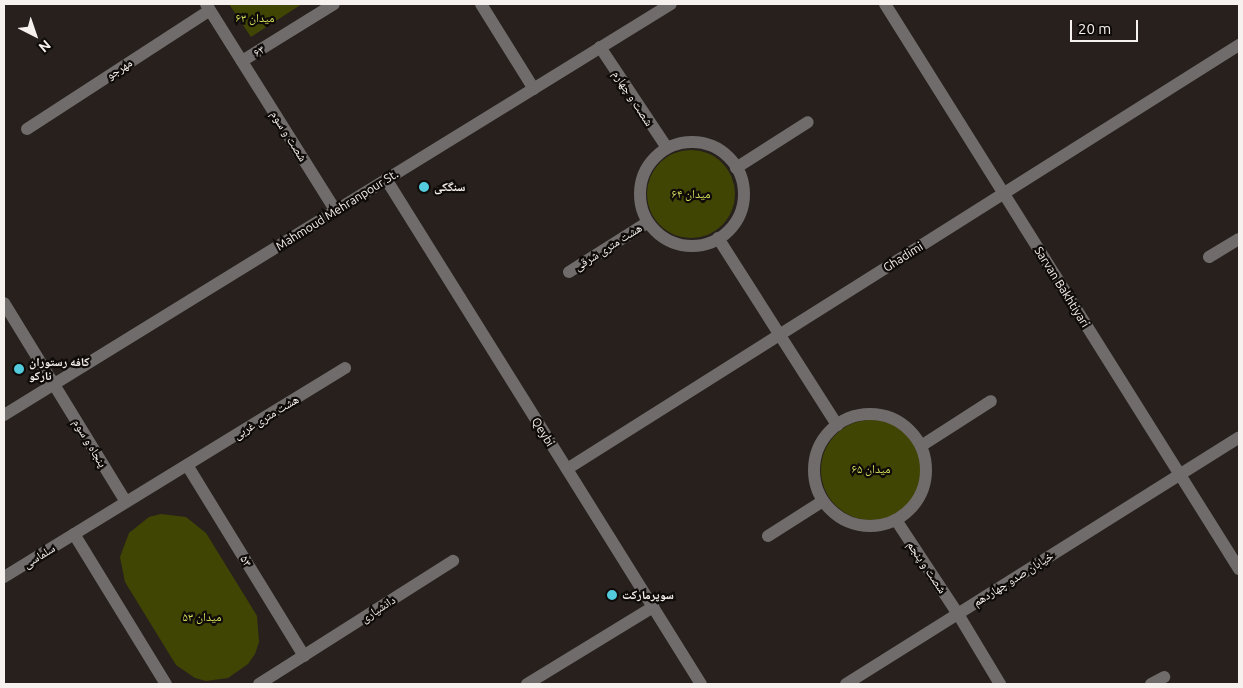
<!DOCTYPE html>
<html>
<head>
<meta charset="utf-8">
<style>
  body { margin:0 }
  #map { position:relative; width:1243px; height:688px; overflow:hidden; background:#27201d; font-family:Ubuntu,"Noto Naskh Arabic",sans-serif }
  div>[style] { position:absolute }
  .green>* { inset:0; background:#414504 }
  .round { border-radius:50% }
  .minor>* { height:12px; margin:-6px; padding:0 6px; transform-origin:6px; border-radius:6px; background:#706c6c }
  .minor>.ring { margin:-6px; padding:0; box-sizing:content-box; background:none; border:12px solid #706c6c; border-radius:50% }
  .dots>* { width:14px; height:14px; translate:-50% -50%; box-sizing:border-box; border:2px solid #0e0b09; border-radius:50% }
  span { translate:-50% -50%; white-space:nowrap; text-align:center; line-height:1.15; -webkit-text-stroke:4.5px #0e0b09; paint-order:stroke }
  .park-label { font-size:12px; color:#d2db59 }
  .street-label { font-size:12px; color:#f6f1ef }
  .poi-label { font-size:12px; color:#f6f1ef; font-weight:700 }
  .left { translate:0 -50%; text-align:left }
  .frame { position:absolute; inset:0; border:5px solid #f6f1ef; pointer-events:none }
  .north { position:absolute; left:10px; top:10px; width:50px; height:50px; -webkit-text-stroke:4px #0e0b09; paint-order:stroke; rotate:139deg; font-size:14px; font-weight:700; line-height:20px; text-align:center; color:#f6f1ef }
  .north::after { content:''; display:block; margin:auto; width:18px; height:22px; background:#f6f1ef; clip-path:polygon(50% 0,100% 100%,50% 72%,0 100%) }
  .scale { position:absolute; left:1070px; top:20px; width:68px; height:22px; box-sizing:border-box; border:2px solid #f6f1ef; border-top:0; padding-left:6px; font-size:15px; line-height:18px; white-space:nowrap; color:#f6f1ef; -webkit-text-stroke:4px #0e0b09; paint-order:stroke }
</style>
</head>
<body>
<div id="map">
  <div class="green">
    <div style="clip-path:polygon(229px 4px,302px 4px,251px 37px)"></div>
    <div class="round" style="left:647px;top:150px;width:88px;height:88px"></div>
    <div class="round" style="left:821px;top:420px;width:100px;height:100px"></div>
    <div style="clip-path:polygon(161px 514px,186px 517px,206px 533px,257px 616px,259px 642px,255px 654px,248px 664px,228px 678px,206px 681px,195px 678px,176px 665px,125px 582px,120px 557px,129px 533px,149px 517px)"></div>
  </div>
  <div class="minor">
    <div style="left:206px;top:4px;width:244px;rotate:57.9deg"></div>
    <div style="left:481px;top:4px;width:100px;rotate:58.1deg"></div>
    <div style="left:885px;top:4px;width:667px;rotate:57.93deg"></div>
    <div style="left:600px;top:47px;width:121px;rotate:56.4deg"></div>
    <div style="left:242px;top:61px;width:108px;rotate:-31.8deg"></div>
    <div style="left:27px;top:129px;width:218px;rotate:-33deg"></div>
    <div class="ring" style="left:640px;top:142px;width:92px;height:92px"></div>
    <div style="left:736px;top:168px;width:85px;rotate:-32.6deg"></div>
    <div style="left:386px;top:179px;width:595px;rotate:58.05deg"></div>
    <div style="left:718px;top:238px;width:222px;rotate:57.5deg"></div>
    <div style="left:1209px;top:257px;width:35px;rotate:-31deg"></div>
    <div style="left:569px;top:272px;width:93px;rotate:-32.3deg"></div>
    <div style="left:4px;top:303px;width:233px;rotate:58.5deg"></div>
    <div class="ring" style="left:814px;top:414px;width:100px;height:100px"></div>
    <div style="left:4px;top:415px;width:783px;rotate:-31.64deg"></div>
    <div style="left:921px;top:446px;width:83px;rotate:-32.7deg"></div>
    <div style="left:187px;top:465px;width:224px;rotate:58.5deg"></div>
    <div style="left:567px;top:469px;width:795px;rotate:-32.25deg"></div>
    <div style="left:896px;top:520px;width:113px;rotate:56.6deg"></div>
    <div style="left:958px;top:614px;width:82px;rotate:59deg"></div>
    <div style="left:74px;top:534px;width:176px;rotate:58.5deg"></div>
    <div style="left:768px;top:536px;width:65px;rotate:-32.5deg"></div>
    <div style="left:4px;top:577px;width:400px;rotate:-31.5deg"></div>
    <div style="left:259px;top:684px;width:230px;rotate:-32.4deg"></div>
    <div style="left:527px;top:684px;width:148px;rotate:-31.4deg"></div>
    <div style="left:846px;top:684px;width:464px;rotate:-32.1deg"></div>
    <div style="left:1151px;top:684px;width:15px;rotate:-28deg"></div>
  </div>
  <div class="dots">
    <div style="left:424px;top:187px;background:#53cbdc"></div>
    <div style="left:19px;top:369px;background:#53cbdc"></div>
    <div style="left:612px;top:595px;background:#53cbdc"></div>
  </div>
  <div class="park-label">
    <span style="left:255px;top:18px">میدان ۶۳</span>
    <span style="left:691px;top:194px">میدان ۶۴</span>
    <span style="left:871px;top:469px">میدان ۶۵</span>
    <span style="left:202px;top:617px">میدان ۵۳</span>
  </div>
  <div class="street-label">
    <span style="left:259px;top:51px;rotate:-32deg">۶۳</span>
    <span style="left:119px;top:69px;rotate:-33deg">مهرجو</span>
    <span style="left:633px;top:98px;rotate:57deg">شصت و چهارم</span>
    <span style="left:289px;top:136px;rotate:58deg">شصت و سوم</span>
    <span style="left:337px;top:210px;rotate:-32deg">Mahmoud Mehranpour St.</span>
    <span style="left:608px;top:247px;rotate:-32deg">هشت متری شرقی</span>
    <span style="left:903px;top:257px;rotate:-32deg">Ghadimi</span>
    <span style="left:1062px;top:287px;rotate:58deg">Sarvan Bakhtiyari</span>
    <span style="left:266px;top:417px;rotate:-31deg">هشت متری غربی</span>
    <span style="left:543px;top:432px;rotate:58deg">Qeybi</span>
    <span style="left:90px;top:443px;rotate:59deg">پنجاه و سوم</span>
    <span style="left:39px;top:556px;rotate:-31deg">سلماسی</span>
    <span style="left:246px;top:561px;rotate:58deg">۵۳</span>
    <span style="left:927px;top:567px;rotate:56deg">شصت و پنجم</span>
    <span style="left:1013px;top:579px;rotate:-32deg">خیابان صدو چهاردهم</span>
    <span style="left:378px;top:609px;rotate:-33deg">دانشیاری</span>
  </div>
  <div class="poi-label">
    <span class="left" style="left:434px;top:187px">سنگکی</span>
    <span class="left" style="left:29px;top:369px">کافه رستوران<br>نارکو</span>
    <span class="left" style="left:622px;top:595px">سوپرمارکت</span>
  </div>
  <div class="frame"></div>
  <div class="north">N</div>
  <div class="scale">20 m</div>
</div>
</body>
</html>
